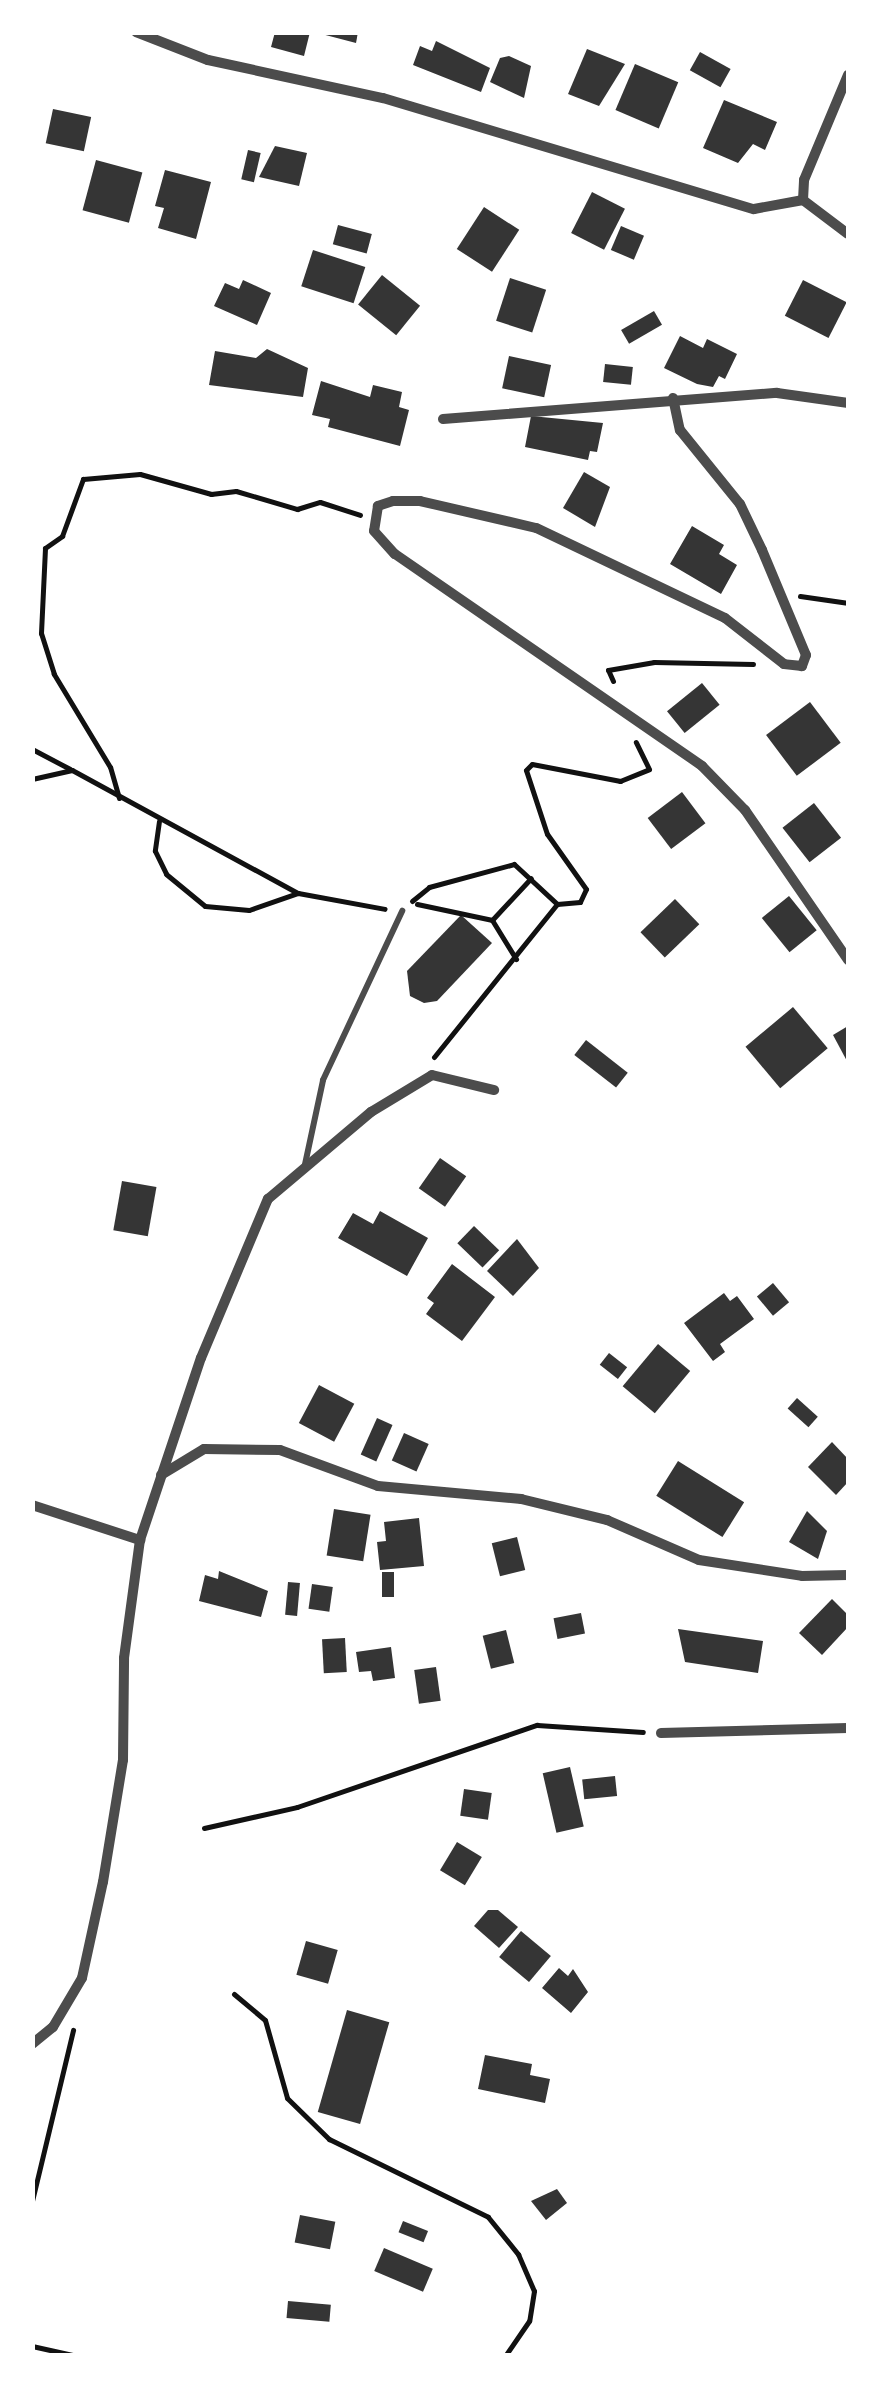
<!DOCTYPE html>
<html>
<head>
<meta charset="utf-8">
<style>
  body { margin:0 }
  #map { position:relative; width:881px; height:2388px; overflow:hidden; background:#fff; font-family:Montserrat,sans-serif }
  div>[style] { position:absolute }
  .building>* { inset:0; background:#353535; transform-origin:0 0 }
  .path>* { height:5px; margin:-2.5px; padding:0 2.5px; transform-origin:2.5px; border-radius:2.5px; background:#111 }
  .service>* { height:6px; margin:-3px; padding:0 3px; transform-origin:3px; border-radius:3px; background:#4c4c4c }
  .minor>* { height:10px; margin:-5px; padding:0 5px; transform-origin:5px; border-radius:5px; background:#4c4c4c }
  span { translate:-50% -50%; white-space:nowrap; text-align:center; line-height:1.15; -webkit-text-stroke:8px #fff; paint-order:stroke }
  .frame { position:absolute; inset:0; border:35px solid #fff; pointer-events:none }
</style>
</head>
<body>
<div id="map">
  <div class="building">
    <div style="clip-path:polygon(275px 32px,310px 32px,304px 56px,271px 47px)"></div>
    <div style="clip-path:polygon(314px 32px,358px 32px,356px 43px)"></div>
    <div style="clip-path:polygon(436px 41px,490px 68px,481px 92px,413px 65px,420px 46px,432px 51px)"></div>
    <div style="clip-path:polygon(587px 49px,625px 64px,599px 106px,568px 94px)"></div>
    <div style="left:700px;top:52px;width:35px;height:21px;rotate:29deg"></div>
    <div style="clip-path:polygon(509px 56px,531px 66px,524px 98px,490px 82px,500px 58px)"></div>
    <div style="left:635px;top:64px;width:47px;height:50px;rotate:23deg"></div>
    <div style="clip-path:polygon(724px 100px,777px 122px,765px 150px,753px 144px,738px 163px,703px 148px)"></div>
    <div style="left:53px;top:109px;width:39px;height:35px;rotate:12deg"></div>
    <div style="clip-path:polygon(275px 146px,307px 153px,299px 186px,259px 177px)"></div>
    <div style="left:248px;top:150px;width:13px;height:30px;rotate:13deg"></div>
    <div style="left:96px;top:160px;width:48px;height:52px;rotate:15deg"></div>
    <div style="clip-path:polygon(165px 170px,211px 182px,196px 239px,158px 228px,164px 208px,155px 206px)"></div>
    <div style="left:592px;top:192px;width:37px;height:46px;rotate:27deg"></div>
    <div style="left:484px;top:207px;width:42px;height:50px;rotate:33deg"></div>
    <div style="left:338px;top:225px;width:35px;height:20px;rotate:15deg"></div>
    <div style="left:621px;top:226px;width:25px;height:26px;rotate:23deg"></div>
    <div style="left:313px;top:250px;width:55px;height:38px;rotate:18deg"></div>
    <div style="left:382px;top:275px;width:49px;height:38px;rotate:39deg"></div>
    <div style="left:510px;top:278px;width:38px;height:45px;rotate:18deg"></div>
    <div style="clip-path:polygon(243px 280px,271px 293px,257px 325px,214px 306px,225px 283px,239px 289px)"></div>
    <div style="left:803px;top:280px;width:49px;height:40px;rotate:27deg"></div>
    <div style="left:654px;top:311px;width:16px;height:38px;rotate:60deg"></div>
    <div style="clip-path:polygon(680px 336px,703px 348px,707px 339px,737px 354px,725px 379px,719px 376px,713px 387px,697px 384px,664px 368px)"></div>
    <div style="clip-path:polygon(267px 349px,308px 368px,303px 397px,209px 385px,215px 351px,256px 358px)"></div>
    <div style="left:509px;top:356px;width:43px;height:33px;rotate:12deg"></div>
    <div style="left:605px;top:364px;width:28px;height:18px;rotate:6deg"></div>
    <div style="clip-path:polygon(321px 381px,370px 397px,373px 385px,402px 392px,399px 407px,409px 410px,400px 446px,328px 427px,330px 419px,312px 415px)"></div>
    <div style="clip-path:polygon(531px 416px,603px 423px,597px 452px,590px 451px,588px 460px,525px 447px)"></div>
    <div style="clip-path:polygon(584px 472px,610px 487px,595px 527px,563px 508px)"></div>
    <div style="clip-path:polygon(692px 526px,724px 545px,719px 554px,737px 565px,721px 594px,670px 564px)"></div>
    <div style="left:702px;top:683px;width:28px;height:45px;rotate:51deg"></div>
    <div style="left:810px;top:702px;width:51px;height:55px;rotate:53deg"></div>
    <div style="left:682px;top:792px;width:39px;height:43px;rotate:53deg"></div>
    <div style="left:814px;top:803px;width:44px;height:40px;rotate:52deg"></div>
    <div style="left:789px;top:896px;width:44px;height:35px;rotate:51deg"></div>
    <div style="left:675px;top:899px;width:35px;height:48px;rotate:46deg"></div>
    <div style="clip-path:polygon(461px 915px,492px 943px,437px 1001px,424px 1003px,410px 996px,407px 971px)"></div>
    <div style="left:793px;top:1007px;width:54px;height:62px;rotate:50deg"></div>
    <div style="clip-path:polygon(848px 1026px,848px 1063px,833px 1035px)"></div>
    <div style="left:586px;top:1040px;width:53px;height:19px;rotate:38deg"></div>
    <div style="left:440px;top:1158px;width:32px;height:37px;rotate:35deg"></div>
    <div style="left:122px;top:1181px;width:35px;height:50px;rotate:10deg"></div>
    <div style="clip-path:polygon(380px 1211px,428px 1238px,407px 1276px,338px 1238px,353px 1213px,373px 1224px)"></div>
    <div style="left:474px;top:1226px;width:35px;height:24px;rotate:44deg"></div>
    <div style="clip-path:polygon(517px 1239px,539px 1268px,513px 1296px,487px 1271px)"></div>
    <div style="clip-path:polygon(452px 1264px,495px 1297px,462px 1341px,426px 1314px,434px 1303px,427px 1298px)"></div>
    <div style="left:773px;top:1283px;width:25px;height:21px;rotate:50deg"></div>
    <div style="clip-path:polygon(724px 1293px,730px 1301px,737px 1296px,754px 1319px,720px 1344px,725px 1352px,713px 1361px,684px 1323px)"></div>
    <div style="left:658px;top:1344px;width:42px;height:55px;rotate:40deg"></div>
    <div style="left:609px;top:1353px;width:23px;height:15px;rotate:38deg"></div>
    <div style="left:319px;top:1385px;width:40px;height:43px;rotate:28deg"></div>
    <div style="left:797px;top:1398px;width:28px;height:14px;rotate:42deg"></div>
    <div style="left:377px;top:1418px;width:17px;height:40px;rotate:24deg"></div>
    <div style="left:404px;top:1433px;width:27px;height:30px;rotate:24deg"></div>
    <div style="clip-path:polygon(832px 1442px,848px 1459px,848px 1482px,836px 1495px,808px 1467px)"></div>
    <div style="left:678px;top:1461px;width:78px;height:41px;rotate:32deg"></div>
    <div style="left:334px;top:1509px;width:37px;height:47px;rotate:9deg"></div>
    <div style="clip-path:polygon(807px 1511px,827px 1531px,818px 1559px,789px 1542px)"></div>
    <div style="clip-path:polygon(419px 1518px,424px 1566px,380px 1570px,377px 1542px,386px 1541px,384px 1522px)"></div>
    <div style="left:517px;top:1537px;width:34px;height:26px;rotate:76deg"></div>
    <div style="clip-path:polygon(219px 1571px,268px 1591px,261px 1617px,199px 1601px,205px 1575px,218px 1579px)"></div>
    <div style="left:394px;top:1572px;width:25px;height:12px;rotate:90deg"></div>
    <div style="left:288px;top:1582px;width:12px;height:33px;rotate:5deg"></div>
    <div style="left:312px;top:1584px;width:21px;height:25px;rotate:8deg"></div>
    <div style="clip-path:polygon(832px 1599px,848px 1615px,848px 1627px,822px 1655px,799px 1633px)"></div>
    <div style="left:581px;top:1613px;width:21px;height:28px;rotate:79deg"></div>
    <div style="clip-path:polygon(678px 1629px,763px 1641px,758px 1673px,685px 1662px)"></div>
    <div style="left:506px;top:1630px;width:34px;height:24px;rotate:76deg"></div>
    <div style="left:345px;top:1638px;width:34px;height:23px;rotate:87deg"></div>
    <div style="clip-path:polygon(391px 1647px,395px 1678px,373px 1681px,371px 1671px,359px 1672px,356px 1652px)"></div>
    <div style="left:436px;top:1667px;width:34px;height:22px;rotate:82deg"></div>
    <div style="left:570px;top:1767px;width:61px;height:28px;rotate:77deg"></div>
    <div style="left:615px;top:1776px;width:20px;height:33px;rotate:84deg"></div>
    <div style="left:464px;top:1789px;width:28px;height:27px;rotate:8deg"></div>
    <div style="left:457px;top:1842px;width:29px;height:33px;rotate:31deg"></div>
    <div style="clip-path:polygon(488px 1910px,498px 1910px,518px 1927px,499px 1948px,474px 1926px)"></div>
    <div style="left:521px;top:1931px;width:39px;height:34px;rotate:40deg"></div>
    <div style="left:306px;top:1941px;width:33px;height:35px;rotate:16deg"></div>
    <div style="clip-path:polygon(559px 1968px,568px 1976px,573px 1969px,588px 1992px,571px 2013px,542px 1988px)"></div>
    <div style="left:347px;top:2010px;width:44px;height:106px;rotate:16deg"></div>
    <div style="clip-path:polygon(485px 2055px,532px 2064px,530px 2075px,550px 2079px,545px 2103px,478px 2089px)"></div>
    <div style="clip-path:polygon(557px 2189px,567px 2203px,546px 2220px,531px 2201px)"></div>
    <div style="left:300px;top:2215px;width:36px;height:28px;rotate:11deg"></div>
    <div style="left:403px;top:2221px;width:27px;height:12px;rotate:22deg"></div>
    <div style="left:384px;top:2248px;width:53px;height:25px;rotate:23deg"></div>
    <div style="left:288px;top:2301px;width:43px;height:17px;rotate:5deg"></div>
  </div>
  <div class="path">
    <div style="left:800px;top:596px;width:49px;rotate:8.3deg"></div>
    <div style="left:613px;top:681px;width:12px;rotate:-114deg"></div>
    <div style="left:608px;top:670px;width:47px;rotate:-9.9deg"></div>
    <div style="left:654px;top:662px;width:99px;rotate:1.2deg"></div>
    <div style="left:32px;top:749px;width:43px;rotate:27.8deg"></div>
    <div style="left:32px;top:779px;width:41px;rotate:-12.7deg"></div>
    <div style="left:72px;top:770px;width:257px;rotate:28.6deg"></div>
    <div style="left:298px;top:893px;width:88px;rotate:10.4deg"></div>
    <div style="left:119px;top:798px;width:32px;rotate:-106deg"></div>
    <div style="left:110px;top:767px;width:109px;rotate:-121.1deg"></div>
    <div style="left:54px;top:674px;width:43px;rotate:-107.6deg"></div>
    <div style="left:41px;top:633px;width:85px;rotate:-87.3deg"></div>
    <div style="left:45px;top:548px;width:21px;rotate:-35deg"></div>
    <div style="left:62px;top:536px;width:61px;rotate:-69.8deg"></div>
    <div style="left:83px;top:479px;width:57px;rotate:-5deg"></div>
    <div style="left:140px;top:474px;width:74px;rotate:15.7deg"></div>
    <div style="left:211px;top:494px;width:25px;rotate:-7deg"></div>
    <div style="left:236px;top:491px;width:64px;rotate:16.4deg"></div>
    <div style="left:297px;top:509px;width:24px;rotate:-17deg"></div>
    <div style="left:320px;top:502px;width:42px;rotate:18deg"></div>
    <div style="left:159px;top:821px;width:30px;rotate:98deg"></div>
    <div style="left:155px;top:851px;width:25px;rotate:64deg"></div>
    <div style="left:166px;top:874px;width:50px;rotate:39.4deg"></div>
    <div style="left:205px;top:906px;width:44px;rotate:5.2deg"></div>
    <div style="left:249px;top:910px;width:52px;rotate:-19.1deg"></div>
    <div style="left:412px;top:901px;width:22px;rotate:-39deg"></div>
    <div style="left:429px;top:887px;width:88px;rotate:-15.1deg"></div>
    <div style="left:514px;top:864px;width:59px;rotate:42.9deg"></div>
    <div style="left:417px;top:904px;width:77px;rotate:12deg"></div>
    <div style="left:492px;top:920px;width:46px;rotate:58.4deg"></div>
    <div style="left:492px;top:920px;width:57px;rotate:-47.1deg"></div>
    <div style="left:434px;top:1057px;width:196px;rotate:-51.2deg"></div>
    <div style="left:557px;top:904px;width:23px;rotate:-5deg"></div>
    <div style="left:580px;top:902px;width:14px;rotate:-65deg"></div>
    <div style="left:586px;top:889px;width:67px;rotate:-125.3deg"></div>
    <div style="left:547px;top:834px;width:67px;rotate:-108.2deg"></div>
    <div style="left:526px;top:770px;width:8px;rotate:-45deg"></div>
    <div style="left:532px;top:764px;width:90px;rotate:10.9deg"></div>
    <div style="left:620px;top:781px;width:31px;rotate:-22deg"></div>
    <div style="left:649px;top:769px;width:30px;rotate:-116deg"></div>
    <div style="left:204px;top:1828px;width:95px;rotate:-12.7deg"></div>
    <div style="left:297px;top:1807px;width:254px;rotate:-18.9deg"></div>
    <div style="left:537px;top:1725px;width:106px;rotate:3.8deg"></div>
    <div style="left:234px;top:1994px;width:40px;rotate:40deg"></div>
    <div style="left:265px;top:2020px;width:81px;rotate:74.2deg"></div>
    <div style="left:287px;top:2098px;width:59px;rotate:44.3deg"></div>
    <div style="left:329px;top:2139px;width:177px;rotate:26.1deg"></div>
    <div style="left:488px;top:2217px;width:48px;rotate:51deg"></div>
    <div style="left:518px;top:2254px;width:40px;rotate:66.6deg"></div>
    <div style="left:534px;top:2291px;width:30px;rotate:99deg"></div>
    <div style="left:529px;top:2321px;width:42px;rotate:124.4deg"></div>
    <div style="left:32px;top:2201px;width:176px;rotate:-76.5deg"></div>
    <div style="left:32px;top:2346px;width:46px;rotate:12.5deg"></div>
    <div style="left:327px;top:2356px;width:19px"></div>
  </div>
  <div class="service">
    <div style="left:304px;top:1169px;width:91px;rotate:-77.9deg"></div>
    <div style="left:323px;top:1080px;width:187px;rotate:-64.9deg"></div>
  </div>
  <div class="minor">
    <div style="left:136px;top:32px;width:77px;rotate:21.3deg"></div>
    <div style="left:208px;top:60px;width:179px;rotate:12.3deg"></div>
    <div style="left:383px;top:98px;width:387px;rotate:16.7deg"></div>
    <div style="left:754px;top:209px;width:50px;rotate:-10.4deg"></div>
    <div style="left:803px;top:200px;width:20px;rotate:-87deg"></div>
    <div style="left:804px;top:180px;width:114px;rotate:-67.3deg"></div>
    <div style="left:803px;top:200px;width:56px;rotate:37.1deg"></div>
    <div style="left:673px;top:398px;width:33px;rotate:78deg"></div>
    <div style="left:680px;top:430px;width:95px;rotate:51deg"></div>
    <div style="left:740px;top:504px;width:51px;rotate:64.4deg"></div>
    <div style="left:762px;top:550px;width:114px;rotate:67.3deg"></div>
    <div style="left:806px;top:655px;width:12px;rotate:110deg"></div>
    <div style="left:802px;top:666px;width:18px;rotate:-174deg"></div>
    <div style="left:784px;top:664px;width:75px;rotate:-142.1deg"></div>
    <div style="left:725px;top:618px;width:209px;rotate:-154.5deg"></div>
    <div style="left:536px;top:528px;width:119px;rotate:-166.9deg"></div>
    <div style="left:420px;top:501px;width:27px;rotate:180deg"></div>
    <div style="left:393px;top:501px;width:16px;rotate:162deg"></div>
    <div style="left:378px;top:506px;width:25px;rotate:99deg"></div>
    <div style="left:374px;top:531px;width:31px;rotate:48deg"></div>
    <div style="left:395px;top:554px;width:373px;rotate:34.6deg"></div>
    <div style="left:702px;top:766px;width:62px;rotate:45.7deg"></div>
    <div style="left:745px;top:810px;width:182px;rotate:55.5deg"></div>
    <div style="left:443px;top:419px;width:335px;rotate:-4.5deg"></div>
    <div style="left:777px;top:393px;width:72px;rotate:8deg"></div>
    <div style="left:161px;top:1475px;width:50px;rotate:-31.2deg"></div>
    <div style="left:204px;top:1449px;width:76px;rotate:0.8deg"></div>
    <div style="left:280px;top:1450px;width:104px;rotate:20.2deg"></div>
    <div style="left:378px;top:1486px;width:144px;rotate:5.2deg"></div>
    <div style="left:521px;top:1499px;width:89px;rotate:13.7deg"></div>
    <div style="left:607px;top:1520px;width:100px;rotate:23.5deg"></div>
    <div style="left:699px;top:1560px;width:104px;rotate:8.8deg"></div>
    <div style="left:802px;top:1576px;width:46px;rotate:-1.2deg"></div>
    <div style="left:32px;top:1505px;width:114px;rotate:18deg"></div>
    <div style="left:661px;top:1733px;width:187px;rotate:-1.5deg"></div>
    <div style="left:32px;top:2044px;width:27px;rotate:-39deg"></div>
    <div style="left:53px;top:2027px;width:57px;rotate:-59.4deg"></div>
    <div style="left:82px;top:1978px;width:98px;rotate:-77.7deg"></div>
    <div style="left:103px;top:1882px;width:124px;rotate:-80.7deg"></div>
    <div style="left:123px;top:1760px;width:102px;rotate:-89.4deg"></div>
    <div style="left:124px;top:1658px;width:119px;rotate:-82.3deg"></div>
    <div style="left:140px;top:1540px;width:192px;rotate:-71.5deg"></div>
    <div style="left:201px;top:1358px;width:173px;rotate:-67.2deg"></div>
    <div style="left:268px;top:1199px;width:135px;rotate:-40.2deg"></div>
    <div style="left:371px;top:1112px;width:71px;rotate:-31.2deg"></div>
    <div style="left:432px;top:1075px;width:64px;rotate:13.6deg"></div>
  </div>
  <div class="frame"></div>
</div>
</body>
</html>
